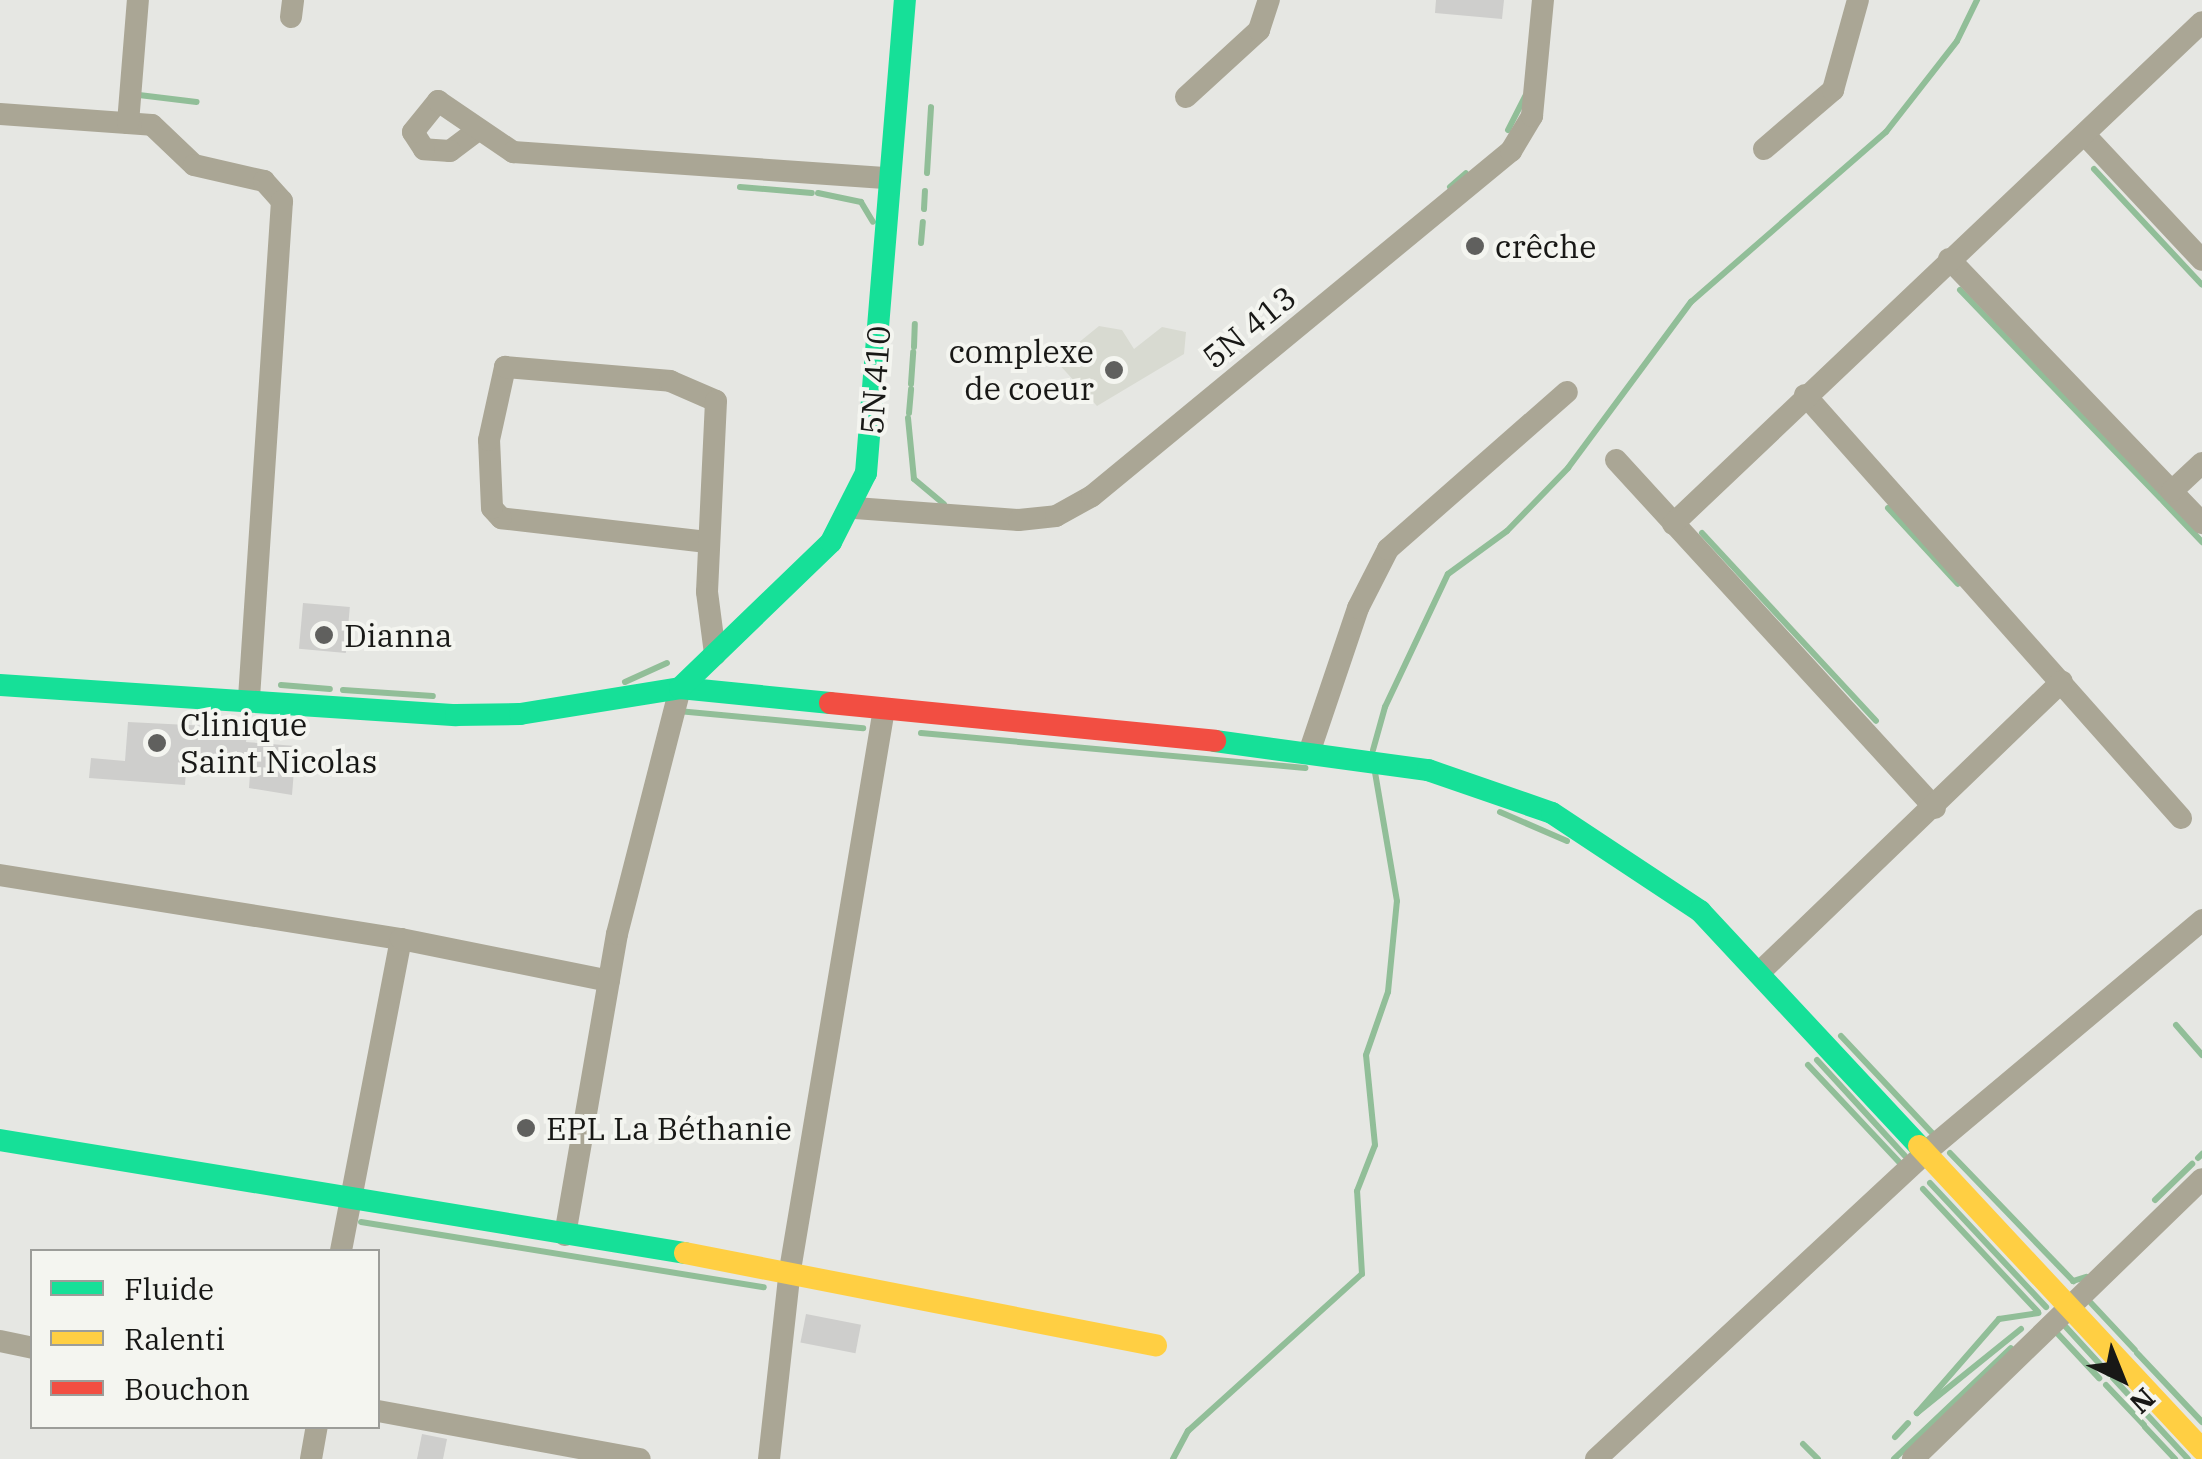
<!DOCTYPE html>
<html>
<head>
<meta charset="utf-8">
<style>
  body { margin:0 }
  #map { position:relative; width:2202px; height:1459px; overflow:hidden; background:#e6e7e3; font-family:"IBM Plex Serif",serif }
  div>[style] { position:absolute }
  .built>* { inset:0; background:#d8dad1 }
  .stream>* { height:6px; margin:-3px; padding:0 3px; transform-origin:3px; border-radius:3px; background:#91be98 }
  .building>* { inset:0; background:#cececc; transform-origin:0 0 }
  .street>* { height:22px; margin:-11px; padding:0 11px; transform-origin:11px; border-radius:11px; background:#aaa695 }
  .fast>* { height:22px; margin:-11px; padding:0 11px; transform-origin:11px; border-radius:11px; background:#16e098 }
  .slow>* { height:22px; margin:-11px; padding:0 11px; transform-origin:11px; border-radius:11px; background:#ffcf43 }
  .jam>* { height:22px; margin:-11px; padding:0 11px; transform-origin:11px; border-radius:11px; background:#f24e42 }
  .dots>* { width:28px; height:28px; translate:-50% -50%; box-sizing:border-box; border:5px solid #f4f5f0; border-radius:50% }
  span { translate:-50% -50%; white-space:nowrap; text-align:center; line-height:1.15; -webkit-text-stroke:8px #f4f5f0; paint-order:stroke }
  .poi-label { font-size:32px; color:#181816 }
  .left { translate:0 -50%; text-align:left }
  .right { translate:-100% -50%; text-align:right }
  .street-label { font-size:32px; color:#181816 }
  .legend { position:absolute; left:30px; top:1249px; width:350px; height:180px; box-sizing:border-box; background:#f4f5f0; border:2px solid #9c9d99; margin:0; padding:12px 18px; list-style:none; font-size:30px; color:#181816 }
  .legend li { display:flex; align-items:center; gap:20px; height:50px }
  .legend b { width:50px; border:2px solid #9c9d99 }
  .north { position:absolute; left:2072px; top:1329px; width:100px; height:100px; -webkit-text-stroke:8px #f4f5f0; paint-order:stroke; rotate:137deg; font-size:28px; font-weight:700; line-height:40px; text-align:center; color:#181816 }
  .north::after { content:''; display:block; margin:auto; width:35px; height:45px; background:#181816; clip-path:polygon(50% 0,100% 100%,50% 72%,0 100%) }
</style>
</head>
<body>
<div id="map">
  <div class="built">
    <div style="clip-path:polygon(1099px 326px,1122px 330px,1134px 349px,1162px 327px,1186px 332px,1184px 354px,1097px 406px,1056px 361px)"></div>
  </div>
  <div class="stream">
    <div style="left:139px;top:95px;width:58px;rotate:6.9deg"></div>
    <div style="left:1508px;top:130px;width:38px;rotate:-63deg"></div>
    <div style="left:2094px;top:169px;width:158px;rotate:47deg"></div>
    <div style="left:927px;top:173px;width:66px;rotate:-86.5deg"></div>
    <div style="left:740px;top:187px;width:72px;rotate:4.8deg"></div>
    <div style="left:1450px;top:187px;width:21px;rotate:-41deg"></div>
    <div style="left:818px;top:193px;width:44px;rotate:11.8deg"></div>
    <div style="left:861px;top:202px;width:23px;rotate:59deg"></div>
    <div style="left:924px;top:209px;width:18px;rotate:-87deg"></div>
    <div style="left:921px;top:243px;width:21px;rotate:-85deg"></div>
    <div style="left:1960px;top:290px;width:290px;rotate:46.1deg"></div>
    <div style="left:914px;top:347px;width:23px;rotate:-88deg"></div>
    <div style="left:911px;top:384px;width:32px;rotate:-86deg"></div>
    <div style="left:909px;top:413px;width:24px;rotate:-85deg"></div>
    <div style="left:908px;top:418px;width:61px;rotate:84.4deg"></div>
    <div style="left:914px;top:479px;width:39px;rotate:40deg"></div>
    <div style="left:2163px;top:501px;width:57px;rotate:46.4deg"></div>
    <div style="left:1888px;top:508px;width:103px;rotate:47.4deg"></div>
    <div style="left:1702px;top:533px;width:256px;rotate:47.2deg"></div>
    <div style="left:625px;top:682px;width:46px;rotate:-24.3deg"></div>
    <div style="left:281px;top:685px;width:49px;rotate:4.7deg"></div>
    <div style="left:343px;top:690px;width:90px;rotate:3.8deg"></div>
    <div style="left:678px;top:711px;width:186px;rotate:5.3deg"></div>
    <div style="left:921px;top:733px;width:386px;rotate:5.2deg"></div>
    <div style="left:1373px;top:750px;width:45px;rotate:-74.4deg"></div>
    <div style="left:1385px;top:707px;width:147px;rotate:-64.7deg"></div>
    <div style="left:1448px;top:574px;width:73px;rotate:-36.1deg"></div>
    <div style="left:1507px;top:531px;width:88px;rotate:-45.9deg"></div>
    <div style="left:1568px;top:468px;width:207px;rotate:-53.5deg"></div>
    <div style="left:1691px;top:302px;width:259px;rotate:-41.1deg"></div>
    <div style="left:1886px;top:132px;width:115px;rotate:-52deg"></div>
    <div style="left:1957px;top:41px;width:46px;rotate:-64deg"></div>
    <div style="left:1500px;top:812px;width:73px;rotate:23.4deg"></div>
    <div style="left:2176px;top:1025px;width:40px;rotate:49deg"></div>
    <div style="left:1841px;top:1036px;width:137px;rotate:46.8deg"></div>
    <div style="left:1817px;top:1060px;width:130px;rotate:47.5deg"></div>
    <div style="left:1808px;top:1065px;width:136px;rotate:46.8deg"></div>
    <div style="left:1950px;top:1153px;width:178px;rotate:46.1deg"></div>
    <div style="left:2073px;top:1281px;width:14px;rotate:-17deg"></div>
    <div style="left:2198px;top:1158px;width:6px;rotate:-45deg"></div>
    <div style="left:1930px;top:1183px;width:170px;rotate:46.9deg"></div>
    <div style="left:1923px;top:1189px;width:168px;rotate:46.9deg"></div>
    <div style="left:2155px;top:1200px;width:52px;rotate:-44.2deg"></div>
    <div style="left:361px;top:1222px;width:408px;rotate:9.2deg"></div>
    <div style="left:2091px;top:1303px;width:64px;rotate:46.9deg"></div>
    <div style="left:2065px;top:1326px;width:65px;rotate:47.5deg"></div>
    <div style="left:2021px;top:1329px;width:134px;rotate:141.1deg"></div>
    <div style="left:1917px;top:1413px;width:125px;rotate:-48.9deg"></div>
    <div style="left:1999px;top:1319px;width:40px;rotate:-8.5deg"></div>
    <div style="left:2057px;top:1333px;width:62px;rotate:47deg"></div>
    <div style="left:2137px;top:1353px;width:95px;rotate:46.7deg"></div>
    <div style="left:2113px;top:1378px;width:110px;rotate:47.2deg"></div>
    <div style="left:2106px;top:1385px;width:55px;rotate:46.5deg"></div>
    <div style="left:2145px;top:1427px;width:44px;rotate:46.8deg"></div>
    <div style="left:1895px;top:1437px;width:19px;rotate:-47deg"></div>
    <div style="left:1803px;top:1444px;width:21px;rotate:45deg"></div>
    <div style="left:1173px;top:1459px;width:32px;rotate:-62deg"></div>
    <div style="left:1188px;top:1431px;width:234px;rotate:-42.1deg"></div>
    <div style="left:1362px;top:1274px;width:83px;rotate:-93.4deg"></div>
    <div style="left:1357px;top:1191px;width:49px;rotate:-68.6deg"></div>
    <div style="left:1375px;top:1145px;width:90px;rotate:-95.7deg"></div>
    <div style="left:1366px;top:1055px;width:67px;rotate:-70.8deg"></div>
    <div style="left:1388px;top:992px;width:91px;rotate:-84.4deg"></div>
    <div style="left:1397px;top:901px;width:131px;rotate:-99.7deg"></div>
    <div style="left:1894px;top:1459px;width:161px;rotate:-43.5deg"></div>
  </div>
  <div class="building">
    <div style="clip-path:polygon(1436px 0,1504px 0,1502px 19px,1435px 13px)"></div>
    <div style="left:303px;top:603px;width:47px;height:46px;rotate:5deg"></div>
    <div style="clip-path:polygon(128px 722px,248px 728px,246px 742px,296px 746px,292px 795px,249px 788px,250px 774px,186px 771px,185px 785px,89px 778px,91px 758px,125px 761px)"></div>
    <div style="left:806px;top:1314px;width:56px;height:29px;rotate:11deg"></div>
    <div style="clip-path:polygon(422px 1434px,447px 1439px,443px 1459px,417px 1459px)"></div>
  </div>
  <div class="street">
    <div style="left:291px;top:17px;width:17px;rotate:-83deg"></div>
    <div style="left:1186px;top:97px;width:99px;rotate:-42.5deg"></div>
    <div style="left:1259px;top:30px;width:32px;rotate:-72deg"></div>
    <div style="left:0;top:114px;width:152px;rotate:4.1deg"></div>
    <div style="left:152px;top:125px;width:58px;rotate:43.6deg"></div>
    <div style="left:194px;top:165px;width:72px;rotate:12.9deg"></div>
    <div style="left:264px;top:181px;width:27px;rotate:48deg"></div>
    <div style="left:282px;top:201px;width:498px;rotate:93.8deg"></div>
    <div style="left:128px;top:123px;width:123px;rotate:-85.4deg"></div>
    <div style="left:478px;top:130px;width:35px;rotate:143deg"></div>
    <div style="left:450px;top:151px;width:26px;rotate:-176deg"></div>
    <div style="left:424px;top:149px;width:20px;rotate:-123deg"></div>
    <div style="left:413px;top:132px;width:40px;rotate:-51deg"></div>
    <div style="left:438px;top:101px;width:91px;rotate:34.2deg"></div>
    <div style="left:513px;top:152px;width:376px;rotate:4deg"></div>
    <div style="left:2085px;top:135px;width:171px;rotate:46.9deg"></div>
    <div style="left:1764px;top:149px;width:91px;rotate:-40.5deg"></div>
    <div style="left:1833px;top:90px;width:93px;rotate:-74.5deg"></div>
    <div style="left:1949px;top:259px;width:366px;rotate:46.2deg"></div>
    <div style="left:1805px;top:395px;width:566px;rotate:48.37deg"></div>
    <div style="left:1616px;top:460px;width:472px;rotate:47.5deg"></div>
    <div style="left:2172px;top:491px;width:41px;rotate:-43deg"></div>
    <div style="left:855px;top:508px;width:164px;rotate:4.2deg"></div>
    <div style="left:1019px;top:520px;width:37px;rotate:-6deg"></div>
    <div style="left:1056px;top:516px;width:41px;rotate:-29.1deg"></div>
    <div style="left:1092px;top:496px;width:543px;rotate:-39.47deg"></div>
    <div style="left:1511px;top:151px;width:41px;rotate:-59deg"></div>
    <div style="left:1532px;top:116px;width:117px;rotate:-84.6deg"></div>
    <div style="left:1673px;top:524px;width:729px;rotate:-43.5deg"></div>
    <div style="left:707px;top:542px;width:207px;rotate:-173.4deg"></div>
    <div style="left:501px;top:518px;width:13px;rotate:-132deg"></div>
    <div style="left:492px;top:508px;width:68px;rotate:-92.5deg"></div>
    <div style="left:489px;top:440px;width:75px;rotate:-77.6deg"></div>
    <div style="left:505px;top:367px;width:166px;rotate:4.8deg"></div>
    <div style="left:670px;top:381px;width:50px;rotate:23.5deg"></div>
    <div style="left:716px;top:401px;width:191px;rotate:92.7deg"></div>
    <div style="left:707px;top:592px;width:63px;rotate:82.6deg"></div>
    <div style="left:1309px;top:753px;width:153px;rotate:-71.3deg"></div>
    <div style="left:1358px;top:608px;width:66px;rotate:-63deg"></div>
    <div style="left:1388px;top:549px;width:238px;rotate:-41.3deg"></div>
    <div style="left:0;top:875px;width:406px;rotate:9.1deg"></div>
    <div style="left:401px;top:939px;width:319px;rotate:100.9deg"></div>
    <div style="left:401px;top:939px;width:212px;rotate:11.4deg"></div>
    <div style="left:1760px;top:972px;width:419px;rotate:-43.9deg"></div>
    <div style="left:565px;top:1235px;width:305px;rotate:-80.2deg"></div>
    <div style="left:617px;top:934px;width:254px;rotate:-75.6deg"></div>
    <div style="left:0;top:1341px;width:33px;rotate:12deg"></div>
    <div style="left:378px;top:1411px;width:266px;rotate:10.4deg"></div>
    <div style="left:311px;top:1459px;width:34px;rotate:-80deg"></div>
    <div style="left:769px;top:1459px;width:190px;rotate:-83.7deg"></div>
    <div style="left:790px;top:1270px;width:569px;rotate:-80.49deg"></div>
    <div style="left:1596px;top:1459px;width:451px;rotate:-42.9deg"></div>
    <div style="left:1926px;top:1152px;width:361px;rotate:-40deg"></div>
    <div style="left:1913px;top:1459px;width:402px;rotate:-44.1deg"></div>
  </div>
  <div class="fast">
    <div style="left:0;top:685px;width:457px;rotate:3.8deg"></div>
    <div style="left:456px;top:715px;width:64px;rotate:-0.9deg"></div>
    <div style="left:520px;top:714px;width:162px;rotate:-9.2deg"></div>
    <div style="left:680px;top:688px;width:151px;rotate:5.7deg"></div>
    <div style="left:680px;top:688px;width:210px;rotate:-44deg"></div>
    <div style="left:831px;top:542px;width:77px;rotate:-63.1deg"></div>
    <div style="left:866px;top:473px;width:475px;rotate:-85.3deg"></div>
    <div style="left:1215px;top:741px;width:215px;rotate:7.8deg"></div>
    <div style="left:1428px;top:770px;width:131px;rotate:19.1deg"></div>
    <div style="left:1552px;top:813px;width:178px;rotate:33.5deg"></div>
    <div style="left:1700px;top:911px;width:321px;rotate:47deg"></div>
    <div style="left:0;top:1140px;width:694px;rotate:9.37deg"></div>
  </div>
  <div class="slow">
    <div style="left:1919px;top:1146px;width:415px;rotate:47deg"></div>
    <div style="left:685px;top:1253px;width:480px;rotate:11.1deg"></div>
  </div>
  <div class="jam">
    <div style="left:830px;top:703px;width:387px;rotate:5.6deg"></div>
  </div>
  <div class="dots">
    <div style="left:1475px;top:246px;background:#60605e"></div>
    <div style="left:1114px;top:370px;background:#60605e"></div>
    <div style="left:324px;top:635px;background:#60605e"></div>
    <div style="left:157px;top:743px;background:#60605e"></div>
    <div style="left:526px;top:1128px;background:#60605e"></div>
  </div>
  <div class="poi-label">
    <span class="left" style="left:1495px;top:246px">crêche</span>
    <span class="right" style="left:1094px;top:370px">complexe<br>de coeur</span>
    <span class="left" style="left:344px;top:635px">Dianna</span>
    <span class="left" style="left:180px;top:743px">Clinique<br>Saint Nicolas</span>
    <span class="left" style="left:546px;top:1128px">EPL La Béthanie</span>
  </div>
  <div class="street-label">
    <span style="left:1249px;top:327px;rotate:-39deg">5N 413</span>
    <span style="left:875px;top:380px;rotate:-86deg">5N.410</span>
  </div>
  <ul class="legend">
  <li><b style="height:12px;background:#16e098"></b>Fluide</li>
  <li><b style="height:12px;background:#ffcf43"></b>Ralenti</li>
  <li><b style="height:12px;background:#f24e42"></b>Bouchon</li>
  </ul>
  <div class="north">N</div>
</div>
</body>
</html>
